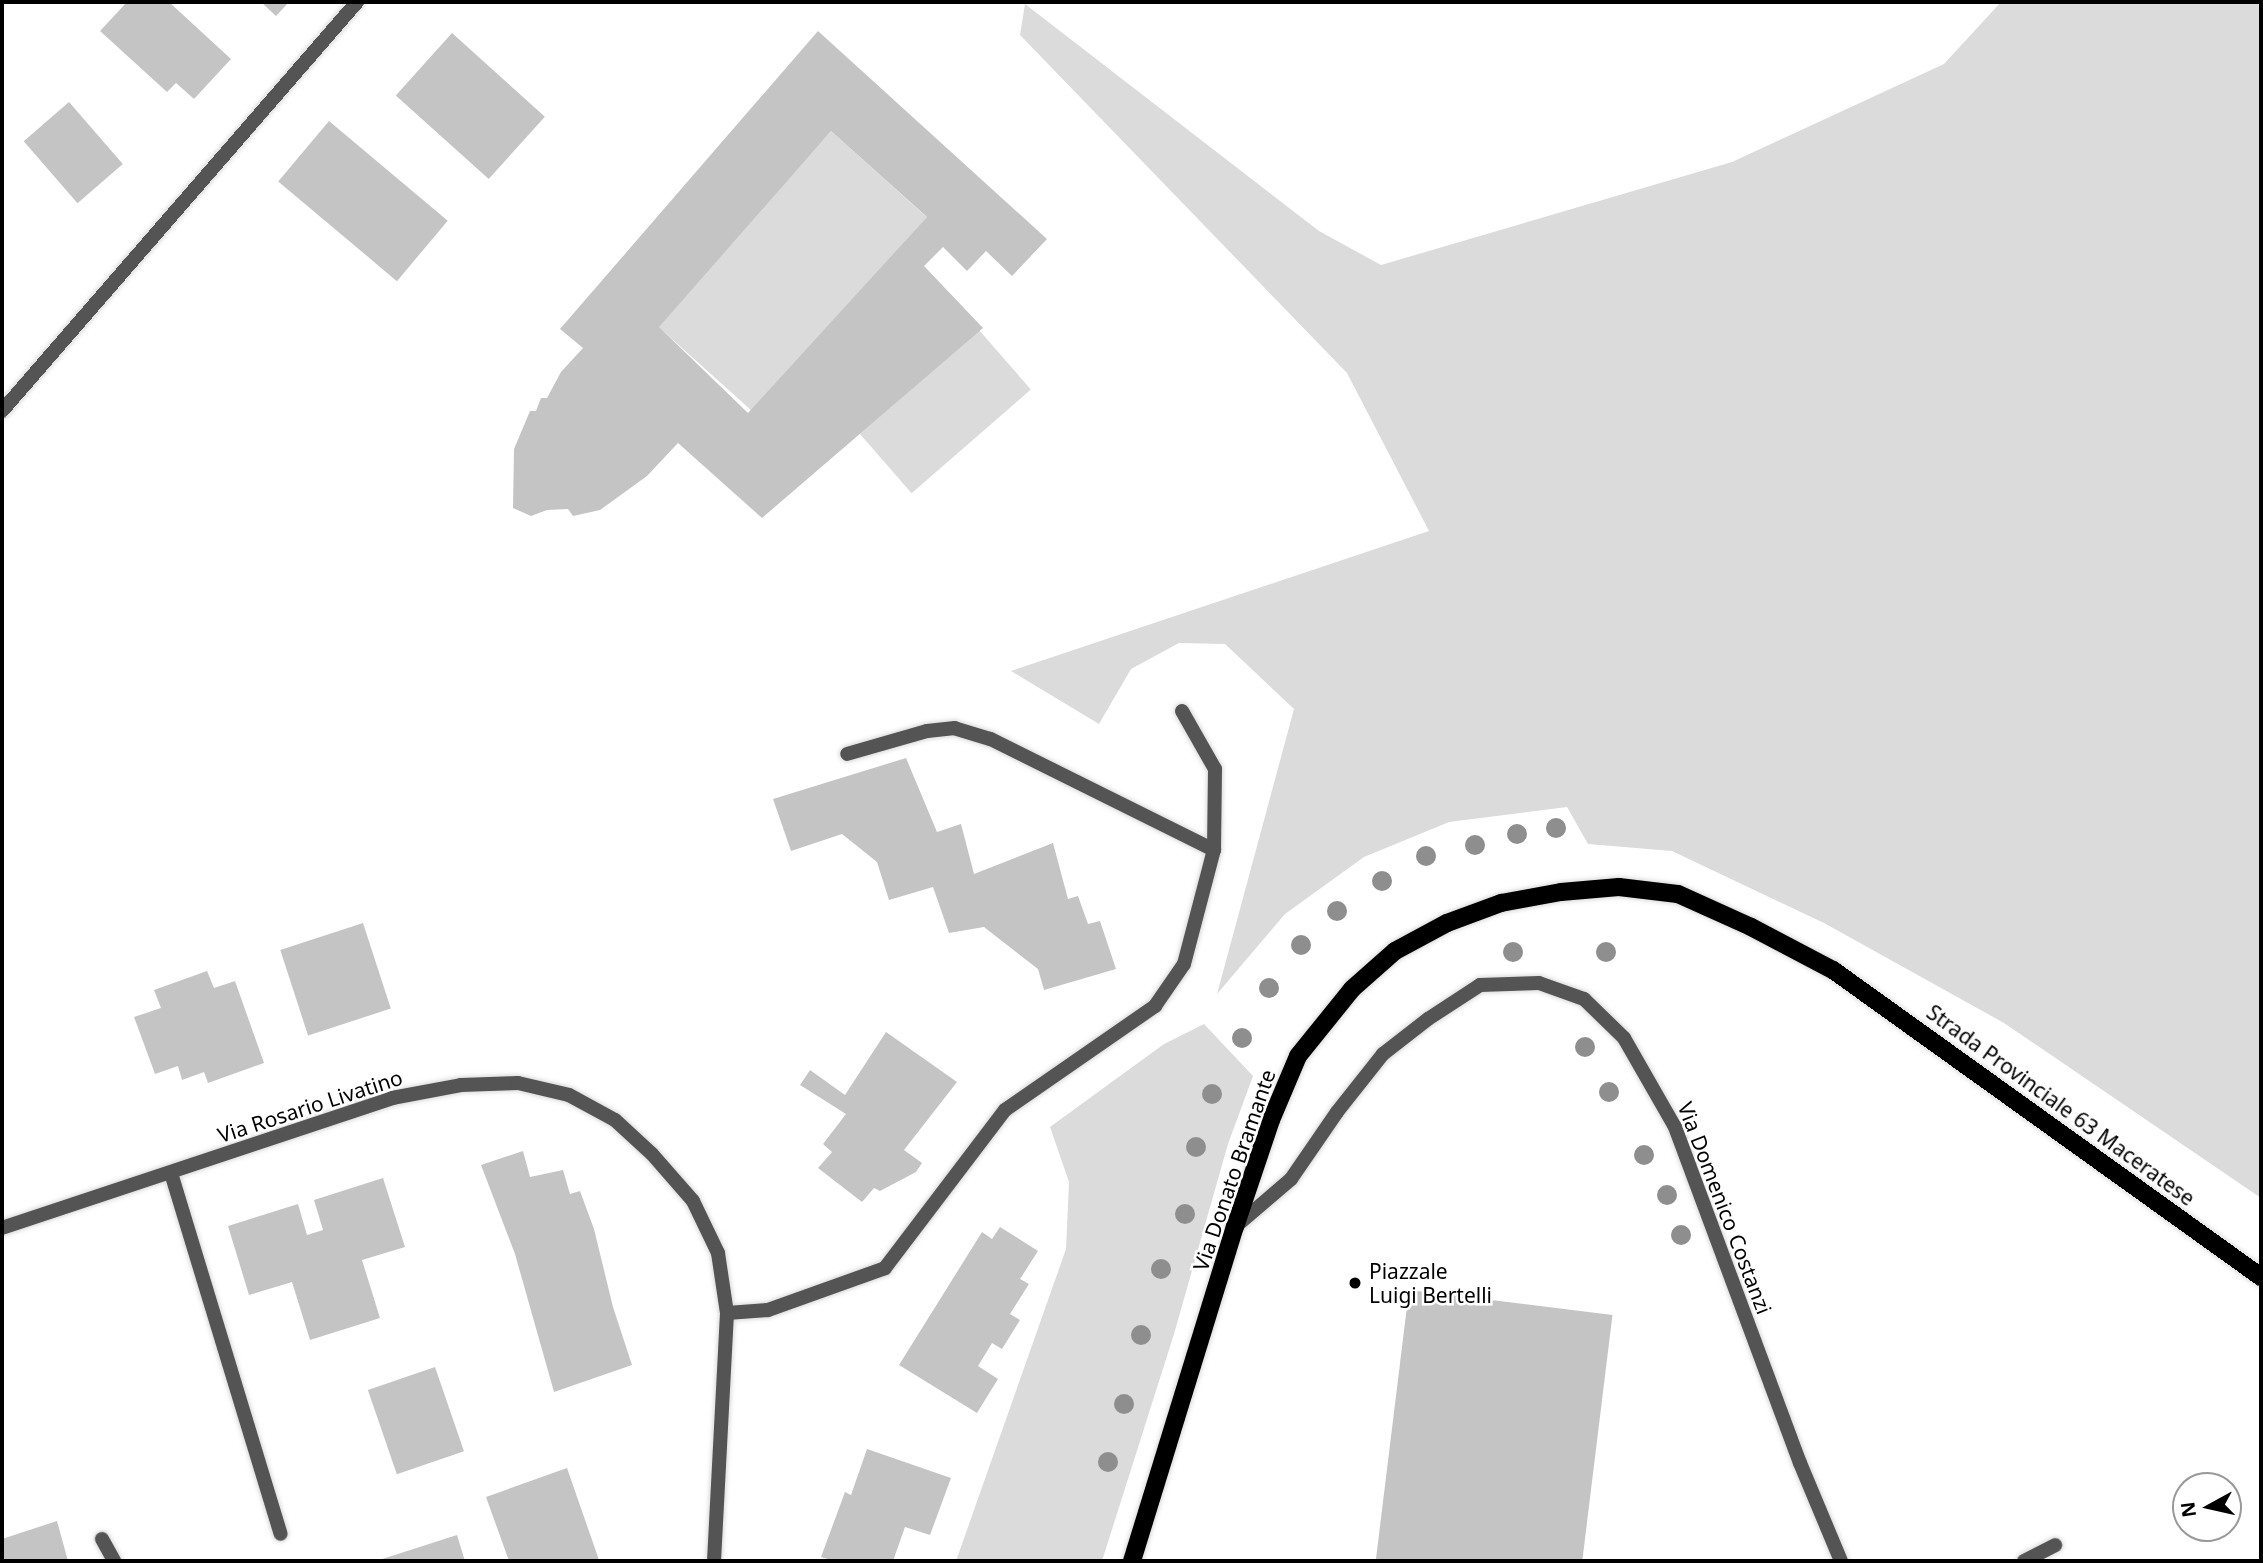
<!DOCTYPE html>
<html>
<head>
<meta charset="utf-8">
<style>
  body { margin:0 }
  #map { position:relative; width:2263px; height:1563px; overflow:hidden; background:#fff; font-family:"Noto Sans",sans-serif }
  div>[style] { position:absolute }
  .green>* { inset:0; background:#dbdbdb; transform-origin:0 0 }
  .building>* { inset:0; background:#c4c4c4; transform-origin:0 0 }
  .roads { filter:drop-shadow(0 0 2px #dbdbdb) drop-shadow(0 0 2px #dbdbdb) }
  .lane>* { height:14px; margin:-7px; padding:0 7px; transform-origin:7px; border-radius:7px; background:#545454 }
  .street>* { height:14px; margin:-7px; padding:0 7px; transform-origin:7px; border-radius:7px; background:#545454 }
  .primary>* { height:18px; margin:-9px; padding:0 9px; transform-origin:9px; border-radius:9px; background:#000 }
  .trees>* { width:20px; height:20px; margin:-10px; border-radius:50%; background:#8e8e8e }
  .dots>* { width:19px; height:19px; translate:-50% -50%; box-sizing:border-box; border:4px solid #fff; border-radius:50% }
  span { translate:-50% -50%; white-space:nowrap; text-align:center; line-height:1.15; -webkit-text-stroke:5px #fff; paint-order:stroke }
  .street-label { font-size:21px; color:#000 }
  .poi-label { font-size:21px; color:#000 }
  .left { translate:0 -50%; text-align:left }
  .frame { position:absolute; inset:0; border:4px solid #000; pointer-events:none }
  .north { position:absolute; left:2172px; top:1472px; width:70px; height:70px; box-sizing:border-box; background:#fff; border:2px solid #999; border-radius:50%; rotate:262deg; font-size:19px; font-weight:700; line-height:28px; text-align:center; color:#000 }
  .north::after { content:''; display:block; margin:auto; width:24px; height:32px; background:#000; clip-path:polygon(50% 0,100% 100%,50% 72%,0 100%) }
</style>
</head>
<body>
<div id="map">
  <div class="green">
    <div style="clip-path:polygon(2001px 2px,2261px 2px,2261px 1198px,2004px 1023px,1824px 923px,1672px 851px,1588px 844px,1567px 807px,1449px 822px,1364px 857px,1285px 914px,1217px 994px,1294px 709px,1225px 644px,1179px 643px,1131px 669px,1099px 724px,1011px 671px,1429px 531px,1347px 373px,1020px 35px,1025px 4px,1319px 231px,1381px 265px,1732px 162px,1944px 64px)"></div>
    <div style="left:831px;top:131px;width:129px;height:261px;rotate:42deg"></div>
    <div style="left:979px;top:330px;width:79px;height:158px;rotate:49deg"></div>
    <div style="clip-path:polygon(1204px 1024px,1253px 1076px,1228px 1144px,1174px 1334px,1102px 1561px,956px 1561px,1066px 1249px,1069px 1182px,1050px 1127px,1164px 1044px)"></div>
  </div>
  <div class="building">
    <div style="clip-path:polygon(127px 2px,169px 2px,231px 59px,194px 99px,176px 83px,167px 92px,100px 31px)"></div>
    <div style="clip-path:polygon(261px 2px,289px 2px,276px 16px)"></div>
    <div style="clip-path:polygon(evenodd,818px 31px,1047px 239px,1012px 276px,986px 251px,967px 271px,943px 247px,924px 266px,983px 328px,762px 518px,678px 443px,647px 476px,600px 510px,573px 516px,568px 509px,547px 510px,531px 516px,513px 508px,514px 449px,530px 411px,536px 411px,541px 398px,547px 398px,561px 372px,583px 348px,560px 329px,818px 31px,831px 131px,927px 217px,748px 413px,659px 327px,831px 131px)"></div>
    <div style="left:452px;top:33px;width:125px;height:84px;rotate:42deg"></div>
    <div style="left:69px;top:102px;width:82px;height:60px;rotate:49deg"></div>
    <div style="left:329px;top:121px;width:155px;height:79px;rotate:40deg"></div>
    <div style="clip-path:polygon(906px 758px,937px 832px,961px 824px,974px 874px,1053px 843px,1068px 899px,1078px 896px,1088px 924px,1100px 921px,1116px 969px,1044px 990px,1038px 969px,984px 927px,949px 933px,933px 887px,889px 900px,877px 862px,842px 834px,791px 851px,773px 799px)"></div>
    <div style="left:363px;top:923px;width:90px;height:87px;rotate:72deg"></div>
    <div style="clip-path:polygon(207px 971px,214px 988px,235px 981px,264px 1063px,208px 1083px,204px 1072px,182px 1080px,178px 1066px,155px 1074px,134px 1017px,161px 1008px,154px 990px)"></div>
    <div style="clip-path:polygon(886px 1032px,957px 1082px,904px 1150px,922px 1163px,916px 1172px,880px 1191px,874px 1188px,862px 1202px,818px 1168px,832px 1152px,823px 1144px,846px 1114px,800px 1085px,810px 1070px,845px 1095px)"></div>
    <div style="clip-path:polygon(523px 1151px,530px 1177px,563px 1170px,570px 1194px,580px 1191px,594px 1229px,613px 1307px,632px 1365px,554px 1392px,515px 1254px,481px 1165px)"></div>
    <div style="clip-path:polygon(383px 1178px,405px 1247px,362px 1260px,380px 1318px,310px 1340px,292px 1282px,249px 1295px,228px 1226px,298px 1204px,307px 1235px,323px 1230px,314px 1200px)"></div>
    <div style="clip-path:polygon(1000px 1227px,1038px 1251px,1020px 1279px,1029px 1284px,1010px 1314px,1020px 1320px,1002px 1349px,992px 1343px,978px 1366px,998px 1379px,977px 1413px,899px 1365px,982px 1232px,992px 1239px)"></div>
    <div style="left:1409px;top:1290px;width:205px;height:273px;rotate:7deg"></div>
    <div style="left:435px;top:1367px;width:89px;height:71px;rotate:71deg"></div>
    <div style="clip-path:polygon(867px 1449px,951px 1478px,930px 1535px,905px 1527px,893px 1561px,834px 1561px,821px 1557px,845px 1492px,851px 1495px)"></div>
    <div style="clip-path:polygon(567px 1468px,599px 1560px,509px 1561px,486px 1497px)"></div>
    <div style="clip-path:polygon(57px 1521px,68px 1561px,2px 1561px,2px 1539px)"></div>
    <div style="clip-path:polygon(457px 1535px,465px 1561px,376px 1561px)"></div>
  </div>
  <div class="roads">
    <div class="lane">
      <div style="left:1182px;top:711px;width:67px;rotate:60.4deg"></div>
      <div style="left:1215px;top:769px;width:81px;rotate:90.7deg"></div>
      <div style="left:171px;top:1173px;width:377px;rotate:73.1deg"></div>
      <div style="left:102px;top:1539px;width:25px;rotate:61deg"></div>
      <div style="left:2024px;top:1561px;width:35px;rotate:-27deg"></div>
    </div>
    <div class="street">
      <div style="left:2px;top:411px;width:542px;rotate:-49.04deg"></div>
      <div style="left:1235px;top:1227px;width:74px;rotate:-40.6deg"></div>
      <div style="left:1291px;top:1179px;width:81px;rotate:-55.5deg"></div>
      <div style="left:1337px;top:1112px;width:74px;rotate:-51.6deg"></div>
      <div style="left:1383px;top:1054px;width:57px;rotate:-37.9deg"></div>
      <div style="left:1428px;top:1019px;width:62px;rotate:-33.2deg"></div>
      <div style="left:1480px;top:985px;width:59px;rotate:-1.9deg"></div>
      <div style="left:1539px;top:983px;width:48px;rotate:19.6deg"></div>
      <div style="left:1584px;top:999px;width:56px;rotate:44.3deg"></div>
      <div style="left:1624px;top:1038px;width:103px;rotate:60.2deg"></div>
      <div style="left:1675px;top:1127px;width:358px;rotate:69.6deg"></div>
      <div style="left:1800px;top:1463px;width:106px;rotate:67.3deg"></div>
      <div style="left:2px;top:1228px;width:411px;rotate:-18.4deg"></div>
      <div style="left:392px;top:1098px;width:70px;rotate:-10.7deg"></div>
      <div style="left:461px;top:1085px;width:57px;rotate:-2deg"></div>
      <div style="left:518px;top:1083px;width:52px;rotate:13.2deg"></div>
      <div style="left:569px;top:1095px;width:52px;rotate:28.5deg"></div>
      <div style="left:615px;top:1120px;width:50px;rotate:42.6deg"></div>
      <div style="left:652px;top:1154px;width:62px;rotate:48.9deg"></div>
      <div style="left:693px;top:1201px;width:58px;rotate:64.3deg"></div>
      <div style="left:718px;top:1253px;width:61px;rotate:81.5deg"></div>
      <div style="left:727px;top:1313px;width:248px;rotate:93deg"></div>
      <div style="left:727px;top:1313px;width:41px;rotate:-4.2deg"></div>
      <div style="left:768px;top:1310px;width:124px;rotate:-19.7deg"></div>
      <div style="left:885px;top:1268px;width:198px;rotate:-52.8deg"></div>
      <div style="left:1005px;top:1110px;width:183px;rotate:-34.7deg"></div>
      <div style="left:1155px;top:1006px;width:51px;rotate:-55.4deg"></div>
      <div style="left:1184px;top:964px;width:118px;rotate:-75.3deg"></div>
      <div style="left:1214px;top:850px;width:250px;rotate:-153.6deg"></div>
      <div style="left:990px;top:739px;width:37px;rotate:-163deg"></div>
      <div style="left:955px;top:728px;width:28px;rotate:174deg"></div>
      <div style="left:927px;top:731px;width:83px;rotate:164deg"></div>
    </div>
    <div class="primary">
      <div style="left:1132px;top:1561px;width:350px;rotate:-72.9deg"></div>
      <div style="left:1235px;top:1227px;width:113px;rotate:-71.4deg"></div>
      <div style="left:1271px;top:1120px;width:69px;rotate:-67.1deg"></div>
      <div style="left:1298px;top:1056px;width:86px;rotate:-51.1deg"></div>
      <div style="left:1352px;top:989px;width:57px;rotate:-41.5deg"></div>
      <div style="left:1395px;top:951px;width:59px;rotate:-28.3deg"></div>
      <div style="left:1447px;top:923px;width:58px;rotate:-20.3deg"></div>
      <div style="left:1501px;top:903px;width:61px;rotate:-10.4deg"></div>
      <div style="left:1561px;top:892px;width:58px;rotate:-4.9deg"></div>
      <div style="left:1619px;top:887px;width:59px;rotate:6.8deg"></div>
      <div style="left:1678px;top:894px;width:80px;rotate:24.3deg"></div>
      <div style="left:1751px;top:927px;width:93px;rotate:27.7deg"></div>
      <div style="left:1833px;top:970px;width:527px;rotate:35.65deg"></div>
    </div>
  </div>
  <div class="trees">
    <div style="left:1556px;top:828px"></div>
    <div style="left:1517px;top:834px"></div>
    <div style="left:1475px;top:845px"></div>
    <div style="left:1426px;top:856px"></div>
    <div style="left:1382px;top:881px"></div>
    <div style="left:1337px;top:911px"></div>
    <div style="left:1301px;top:945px"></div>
    <div style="left:1513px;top:952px"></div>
    <div style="left:1606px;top:952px"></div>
    <div style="left:1269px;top:988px"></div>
    <div style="left:1242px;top:1038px"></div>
    <div style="left:1585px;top:1047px"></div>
    <div style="left:1609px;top:1092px"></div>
    <div style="left:1212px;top:1094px"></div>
    <div style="left:1196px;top:1147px"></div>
    <div style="left:1644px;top:1155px"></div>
    <div style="left:1667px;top:1195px"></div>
    <div style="left:1185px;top:1214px"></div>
    <div style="left:1681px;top:1235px"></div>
    <div style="left:1161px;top:1269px"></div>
    <div style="left:1141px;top:1335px"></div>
    <div style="left:1124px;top:1404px"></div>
    <div style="left:1108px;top:1462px"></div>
  </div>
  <div class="dots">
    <div style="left:1355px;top:1283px;background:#000"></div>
  </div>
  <div class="street-label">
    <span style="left:2061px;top:1105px;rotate:36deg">Strada Provinciale 63 Maceratese</span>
    <span style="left:310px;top:1106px;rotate:-18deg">Via Rosario Livatino</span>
    <span style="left:1234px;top:1170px;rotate:-71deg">Via Donato Bramante</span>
    <span style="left:1725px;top:1208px;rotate:69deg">Via Domenico Costanzi</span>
  </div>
  <div class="poi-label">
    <span class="left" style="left:1369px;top:1283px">Piazzale<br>Luigi Bertelli</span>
  </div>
  <div class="frame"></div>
  <div class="north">N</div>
</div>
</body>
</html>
